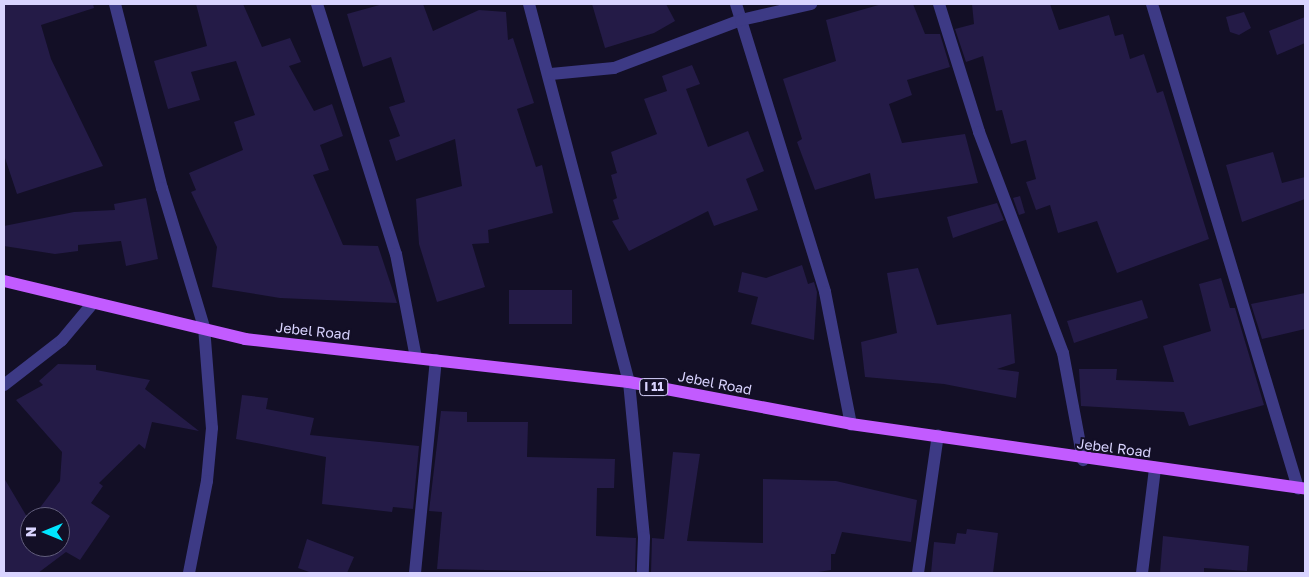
<!DOCTYPE html>
<html>
<head>
<meta charset="utf-8">
<style>
  body { margin:0 }
  #map { position:relative; width:1309px; height:577px; overflow:hidden; background:#130f26; font-family:"Golos Text",sans-serif }
  div>[style] { position:absolute }
  .building>* { inset:0; background:#241b47; transform-origin:0 0 }
  .minor>* { height:12px; margin:-6px; padding:0 6px; transform-origin:6px; border-radius:6px; background:#3d3a85 }
  .major>* { height:12px; margin:-6px; padding:0 6px; transform-origin:6px; border-radius:6px; background:#c25bff }
  span { translate:-50% -50%; white-space:nowrap; text-align:center; line-height:1.15; -webkit-text-stroke:4px #130f26; paint-order:stroke }
  .shield-label span { padding:1px 4px; background:#130f26; border:1px solid; border-radius:4px; -webkit-text-stroke-width:0 }
  .shield-label { font-size:12px; color:#d9d4ff; font-weight:700 }
  .street-label { font-size:14px; color:#d9d4ff }
  .frame { position:absolute; inset:0; border:5px solid #d9d4ff; pointer-events:none }
  .north { position:absolute; left:20px; top:507px; width:50px; height:50px; box-sizing:border-box; background:#130f26; border:1px solid #625e7d; border-radius:50%; rotate:270deg; font-size:14px; font-weight:700; line-height:20px; text-align:center; color:#d9d4ff }
  .north::after { content:''; display:block; margin:auto; width:18px; height:22px; background:#00e5ff; clip-path:polygon(50% 0,100% 100%,50% 72%,0 100%) }
</style>
</head>
<body>
<div id="map">
  <div class="building">
    <div style="clip-path:polygon(4px 4px,93px 4px,94px 8px,41px 25px,51px 59px,103px 166px,17px 194px,4px 155px)"></div>
    <div style="clip-path:polygon(196px 4px,243px 4px,262px 47px,290px 38px,301px 62px,289px 66px,314px 111px,332px 104px,343px 136px,320px 145px,329px 170px,313px 175px,343px 245px,378px 246px,397px 303px,280px 298px,212px 287px,217px 247px,191px 192px,196px 190px,189px 173px,243px 150px,234px 122px,255px 115px,236px 61px,191px 72px,200px 100px,168px 109px,154px 61px,207px 46px)"></div>
    <div style="clip-path:polygon(383px 4px,423px 4px,433px 31px,479px 10px,506px 12px,508px 40px,513px 38px,534px 103px,517px 109px,536px 167px,542px 165px,553px 213px,488px 230px,489px 243px,472px 244px,485px 287px,437px 302px,419px 244px,416px 199px,462px 186px,455px 139px,396px 161px,389px 140px,400px 136px,389px 107px,405px 102px,391px 57px,363px 67px,347px 14px)"></div>
    <div style="clip-path:polygon(592px 4px,666px 4px,675px 21px,654px 33px,605px 48px)"></div>
    <div style="clip-path:polygon(882px 4px,913px 4px,925px 34px,940px 34px,950px 67px,907px 80px,912px 95px,889px 104px,902px 143px,965px 134px,978px 183px,875px 199px,870px 173px,815px 190px,797px 142px,802px 139px,783px 79px,836px 61px,826px 20px)"></div>
    <div style="clip-path:polygon(972px 4px,1050px 4px,1059px 30px,1109px 15px,1115px 36px,1123px 34px,1130px 59px,1144px 54px,1157px 93px,1163px 91px,1209px 239px,1117px 273px,1097px 221px,1058px 233px,1050px 205px,1036px 210px,1026px 182px,1036px 179px,1026px 140px,1011px 144px,1002px 110px,996px 111px,983px 56px,966px 62px,955px 29px,974px 24px)"></div>
    <div style="clip-path:polygon(1244px 12px,1251px 28px,1239px 35px,1230px 32px,1226px 17px)"></div>
    <div style="clip-path:polygon(1305px 17px,1305px 43px,1277px 55px,1269px 31px)"></div>
    <div style="clip-path:polygon(692px 65px,700px 84px,686px 89px,708px 147px,748px 131px,764px 171px,746px 179px,758px 210px,714px 226px,708px 211px,629px 251px,612px 221px,619px 219px,613px 200px,617px 198px,611px 175px,617px 173px,611px 152px,657px 134px,644px 99px,667px 91px,662px 76px)"></div>
    <div style="clip-path:polygon(1273px 152px,1282px 183px,1305px 177px,1305px 199px,1242px 222px,1226px 165px)"></div>
    <div style="clip-path:polygon(1020px 196px,1025px 213px,1019px 215px,1013px 198px)"></div>
    <div style="clip-path:polygon(146px 198px,158px 259px,126px 266px,121px 241px,78px 245px,78px 251px,55px 254px,4px 246px,4px 226px,74px 212px,115px 210px,114px 204px)"></div>
    <div style="clip-path:polygon(997px 203px,1004px 220px,953px 238px,947px 217px)"></div>
    <div style="clip-path:polygon(802px 265px,808px 284px,814px 282px,817px 292px,814px 340px,751px 324px,758px 297px,738px 292px,742px 272px,766px 278px)"></div>
    <div style="clip-path:polygon(918px 268px,937px 325px,1011px 314px,1015px 363px,997px 369px,1019px 372px,1016px 398px,944px 384px,865px 377px,861px 342px,897px 333px,887px 273px)"></div>
    <div style="clip-path:polygon(1221px 278px,1230px 308px,1235px 308px,1264px 405px,1189px 426px,1184px 412px,1081px 406px,1079px 369px,1117px 369px,1116px 380px,1174px 382px,1163px 346px,1211px 331px,1199px 284px)"></div>
    <div style="left:509px;top:290px;width:63px;height:34px"></div>
    <div style="clip-path:polygon(1305px 293px,1305px 329px,1262px 339px,1251px 304px)"></div>
    <div style="clip-path:polygon(1142px 300px,1148px 318px,1074px 343px,1067px 321px)"></div>
    <div style="clip-path:polygon(58px 364px,96px 365px,96px 370px,150px 380px,145px 389px,199px 431px,152px 422px,145px 449px,139px 444px,99px 483px,103px 486px,91px 503px,110px 516px,80px 560px,66px 552px,38px 573px,4px 573px,4px 478px,30px 522px,30px 547px,60px 547px,60px 517px,33px 517px,60px 481px,62px 452px,16px 400px,43px 385px,39px 381px)"></div>
    <div style="clip-path:polygon(242px 395px,268px 398px,266px 409px,314px 418px,310px 435px,419px 446px,413px 509px,393px 507px,392px 512px,322px 504px,326px 457px,236px 439px)"></div>
    <div style="clip-path:polygon(441px 411px,467px 412px,467px 422px,528px 422px,527px 457px,615px 459px,614px 488px,597px 488px,596px 536px,636px 538px,635px 573px,437px 569px,442px 512px,429px 511px)"></div>
    <div style="clip-path:polygon(673px 452px,700px 454px,687px 541px,763px 543px,763px 479px,836px 481px,917px 500px,911px 542px,842px 532px,835px 554px,831px 554px,831px 570px,812px 573px,651px 573px,652px 538px,664px 539px)"></div>
    <div style="clip-path:polygon(967px 529px,998px 533px,993px 573px,931px 573px,934px 542px,955px 544px,957px 533px,966px 534px)"></div>
    <div style="clip-path:polygon(1163px 536px,1249px 546px,1247px 571px,1204px 568px,1204px 573px,1160px 573px)"></div>
    <div style="clip-path:polygon(307px 539px,354px 557px,347px 573px,312px 573px,298px 568px)"></div>
  </div>
  <div class="minor">
    <div style="left:115px;top:4px;width:190px;rotate:75.7deg"></div>
    <div style="left:162px;top:188px;width:145px;rotate:73.2deg"></div>
    <div style="left:204px;top:327px;width:101px;rotate:85.5deg"></div>
    <div style="left:212px;top:428px;width:53px;rotate:95.4deg"></div>
    <div style="left:207px;top:481px;width:94px;rotate:101.1deg"></div>
    <div style="left:317px;top:4px;width:262px;rotate:72.5deg"></div>
    <div style="left:396px;top:254px;width:106px;rotate:79.1deg"></div>
    <div style="left:529px;top:4px;width:391px;rotate:75.2deg"></div>
    <div style="left:629px;top:382px;width:156px;rotate:84.5deg"></div>
    <div style="left:644px;top:537px;width:36px;rotate:92deg"></div>
    <div style="left:736px;top:4px;width:301px;rotate:72.8deg"></div>
    <div style="left:825px;top:292px;width:135px;rotate:78.9deg"></div>
    <div style="left:939px;top:4px;width:134px;rotate:72.6deg"></div>
    <div style="left:979px;top:132px;width:236px;rotate:69.2deg"></div>
    <div style="left:1063px;top:353px;width:109px;rotate:79.4deg"></div>
    <div style="left:1152px;top:4px;width:506px;rotate:73.21deg"></div>
    <div style="left:551px;top:74px;width:63px;rotate:-5.4deg"></div>
    <div style="left:614px;top:68px;width:136px;rotate:-20.7deg"></div>
    <div style="left:741px;top:20px;width:72px;rotate:-12.9deg"></div>
    <div style="left:4px;top:385px;width:73px;rotate:-37.8deg"></div>
    <div style="left:62px;top:340px;width:48px;rotate:-50deg"></div>
    <div style="left:415px;top:573px;width:214px;rotate:-84.4deg"></div>
    <div style="left:918px;top:573px;width:139px;rotate:-81.8deg"></div>
    <div style="left:1142px;top:573px;width:106px;rotate:-82.9deg"></div>
  </div>
  <div class="major">
    <div style="left:4px;top:281px;width:248px;rotate:13.5deg"></div>
    <div style="left:245px;top:339px;width:386px;rotate:6.4deg"></div>
    <div style="left:629px;top:382px;width:226px;rotate:10.7deg"></div>
    <div style="left:851px;top:424px;width:459px;rotate:8.1deg"></div>
  </div>
  <div class="shield-label">
    <span style="left:654px;top:387px">I 11</span>
  </div>
  <div class="street-label">
    <span style="left:313px;top:331px;rotate:6deg">Jebel Road</span>
    <span style="left:715px;top:383px;rotate:11deg">Jebel Road</span>
    <span style="left:1114px;top:448px;rotate:7deg">Jebel Road</span>
  </div>
  <div class="frame"></div>
  <div class="north">N</div>
</div>
</body>
</html>
